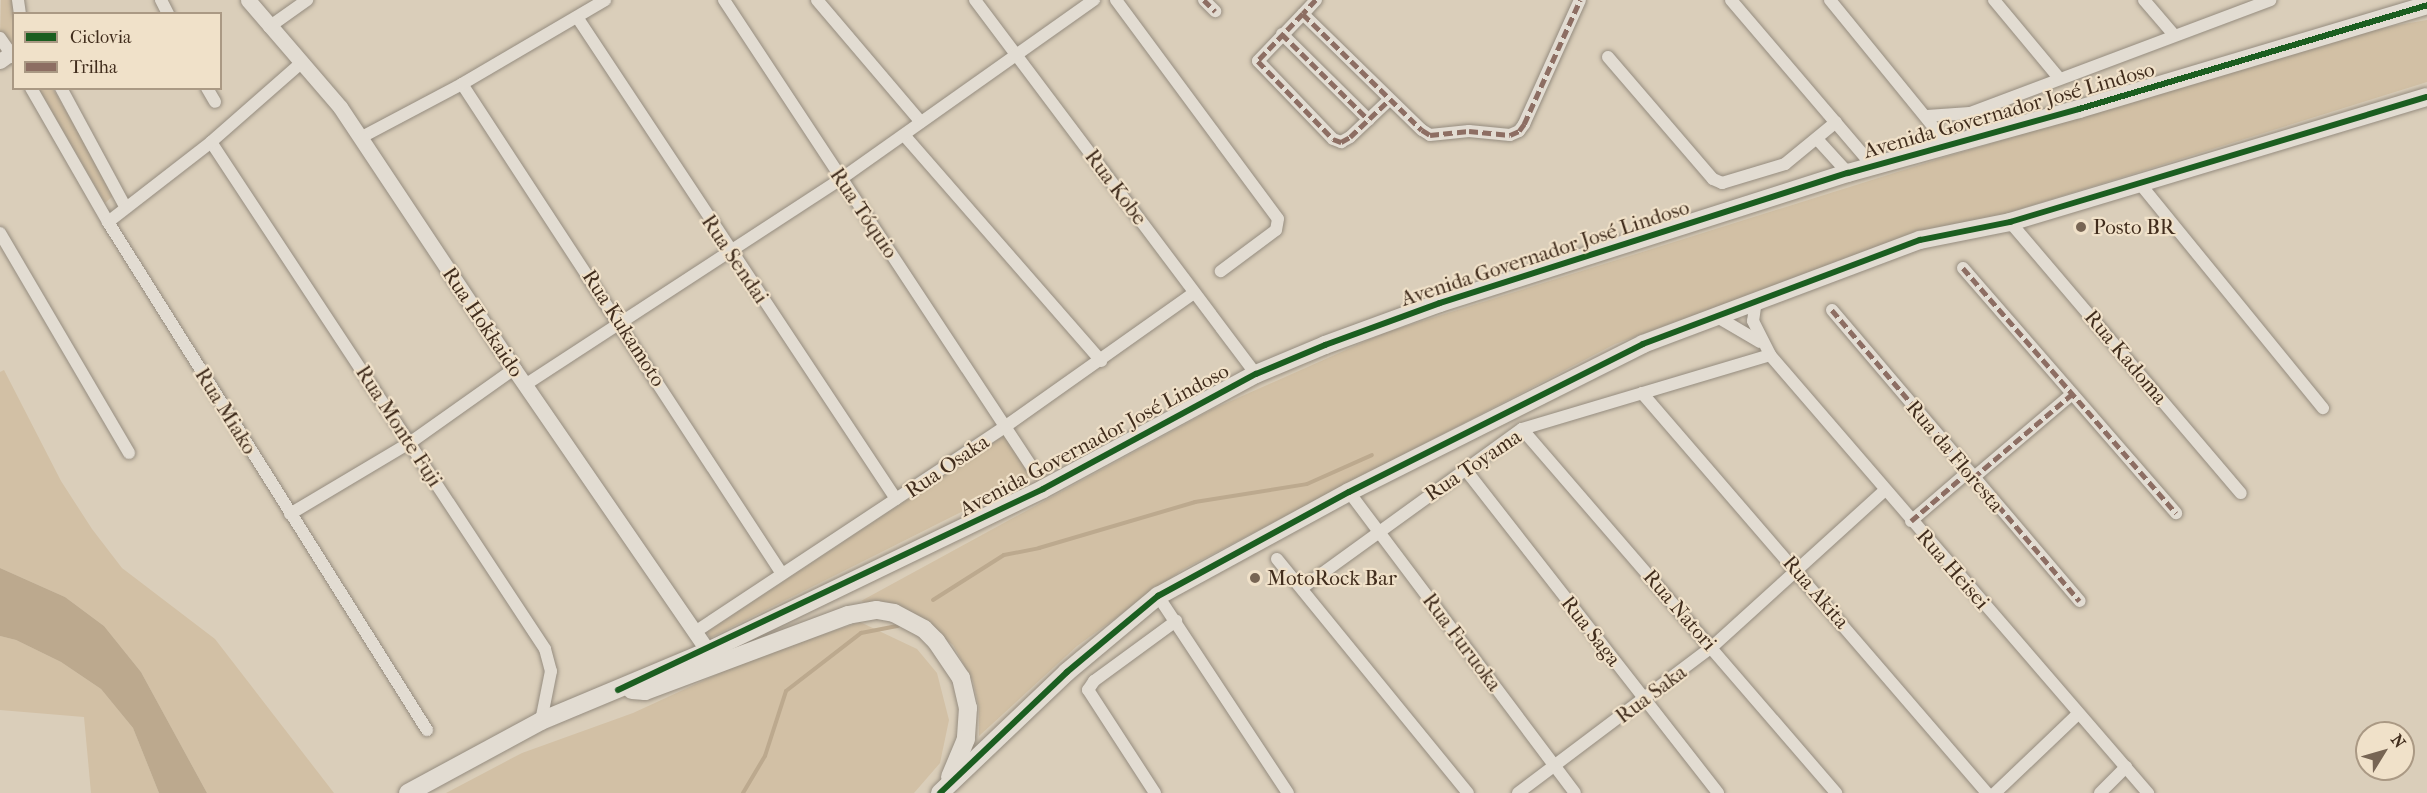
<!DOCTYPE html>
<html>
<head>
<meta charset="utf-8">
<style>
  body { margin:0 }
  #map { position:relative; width:2427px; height:793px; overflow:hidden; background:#daceba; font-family:"IM FELL French Canon",serif }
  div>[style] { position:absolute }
  .green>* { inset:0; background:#d2c0a5 }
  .water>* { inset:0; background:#bca98e }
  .stream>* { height:4px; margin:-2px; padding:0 2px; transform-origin:2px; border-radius:2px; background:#bca98e }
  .roads { filter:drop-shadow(0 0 2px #958c7f) drop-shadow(0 0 2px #958c7f) }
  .minor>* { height:12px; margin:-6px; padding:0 6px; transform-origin:6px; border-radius:6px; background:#e2dcd2 }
  .tertiary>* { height:15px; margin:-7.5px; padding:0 7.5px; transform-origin:7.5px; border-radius:7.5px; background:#e2dcd2 }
  .secondary>* { height:18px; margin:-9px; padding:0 9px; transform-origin:9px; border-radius:9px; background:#e2dcd2 }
  .quiet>* { height:4.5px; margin-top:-2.25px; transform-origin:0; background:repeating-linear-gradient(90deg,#8d6e63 0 9px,transparent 0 13.5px) }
  .cycleway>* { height:6px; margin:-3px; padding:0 3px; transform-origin:3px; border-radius:3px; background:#1b5e20 }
  .dots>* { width:16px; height:16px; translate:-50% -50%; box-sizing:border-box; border:3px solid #f0e1c9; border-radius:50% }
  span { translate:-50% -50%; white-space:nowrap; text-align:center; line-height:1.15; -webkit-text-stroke:4.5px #f0e1c9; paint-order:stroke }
  .street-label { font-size:21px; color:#412d1d }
  .poi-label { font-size:21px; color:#412d1d }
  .left { translate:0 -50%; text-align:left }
  .legend { position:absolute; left:12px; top:12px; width:210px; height:78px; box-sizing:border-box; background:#f0e1c9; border:2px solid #aa9984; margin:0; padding:8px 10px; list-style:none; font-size:18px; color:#412d1d }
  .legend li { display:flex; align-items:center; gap:12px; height:30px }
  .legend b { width:30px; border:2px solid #aa9984 }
  .north { position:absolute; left:2355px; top:721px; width:60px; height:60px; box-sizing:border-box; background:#f0e1c9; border:2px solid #aa9984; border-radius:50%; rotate:53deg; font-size:16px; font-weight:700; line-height:24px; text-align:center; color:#412d1d }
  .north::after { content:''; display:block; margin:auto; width:21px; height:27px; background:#776554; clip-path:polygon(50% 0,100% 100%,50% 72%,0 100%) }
</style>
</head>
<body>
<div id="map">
  <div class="green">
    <div style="clip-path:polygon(1px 0,13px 0,13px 48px,0 38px)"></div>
    <div style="clip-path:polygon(2427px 20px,2427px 82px,1777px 285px,1615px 344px,1182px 570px,1077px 646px,979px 736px,979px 708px,973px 681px,953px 645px,912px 612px,861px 601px,1213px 409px,1384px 333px,1942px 158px,2369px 30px)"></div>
    <div style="clip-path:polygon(39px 89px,53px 89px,115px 194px,105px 203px)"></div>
    <div style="clip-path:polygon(4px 370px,61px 481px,92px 529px,122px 568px,215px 639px,334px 793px,207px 793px,141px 672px,104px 626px,65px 597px,0 568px,0 372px)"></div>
    <div style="clip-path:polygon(1005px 435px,1031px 477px,710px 638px,707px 632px)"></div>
    <div style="clip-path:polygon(860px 622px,917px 649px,937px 673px,949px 720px,940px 763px,914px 793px,446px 793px,522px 753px,633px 713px,746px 661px)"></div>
    <div style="clip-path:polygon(0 636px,16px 640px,61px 662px,101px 689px,133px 728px,159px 793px,91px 793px,84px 717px,0 710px)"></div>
  </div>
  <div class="water">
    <div style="clip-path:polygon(0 568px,65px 597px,104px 626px,141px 672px,207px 793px,159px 793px,133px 728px,101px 689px,61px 662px,16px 640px,0 636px)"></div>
  </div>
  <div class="stream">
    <div style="left:933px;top:600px;width:84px;rotate:-32.4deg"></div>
    <div style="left:1004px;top:555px;width:36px;rotate:-11deg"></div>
    <div style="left:1039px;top:548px;width:163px;rotate:-16.4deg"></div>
    <div style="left:1195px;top:502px;width:113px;rotate:-9.1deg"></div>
    <div style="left:1307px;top:484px;width:71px;rotate:-24deg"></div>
    <div style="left:743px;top:793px;width:43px;rotate:-59.3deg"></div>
    <div style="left:765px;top:756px;width:68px;rotate:-72.1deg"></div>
    <div style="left:786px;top:691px;width:95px;rotate:-37.7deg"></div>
    <div style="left:861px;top:633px;width:38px;rotate:-11deg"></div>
  </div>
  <div class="roads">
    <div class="minor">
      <div style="left:18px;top:0;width:14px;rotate:82deg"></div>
      <div style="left:161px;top:0;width:16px;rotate:63deg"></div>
      <div style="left:724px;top:0;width:562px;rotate:56.62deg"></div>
      <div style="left:817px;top:0;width:160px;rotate:49.6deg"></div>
      <div style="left:975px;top:0;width:468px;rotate:53.1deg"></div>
      <div style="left:1116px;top:0;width:272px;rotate:53.5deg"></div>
      <div style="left:1278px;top:219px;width:11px;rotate:100deg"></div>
      <div style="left:1276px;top:230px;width:69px;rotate:143.3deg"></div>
      <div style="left:1204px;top:0;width:16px;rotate:45deg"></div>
      <div style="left:1316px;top:0;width:19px;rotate:133deg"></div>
      <div style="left:1303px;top:14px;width:166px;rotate:44.3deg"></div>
      <div style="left:1422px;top:130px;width:9px;rotate:32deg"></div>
      <div style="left:1430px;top:135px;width:39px;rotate:-6deg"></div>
      <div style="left:1469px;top:131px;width:41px;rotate:5.6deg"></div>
      <div style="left:1510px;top:135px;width:10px;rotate:-24deg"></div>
      <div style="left:1519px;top:131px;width:9px;rotate:-54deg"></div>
      <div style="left:1524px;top:124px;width:136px;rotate:-65.7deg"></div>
      <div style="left:1731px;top:0;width:218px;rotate:49.5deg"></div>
      <div style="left:1830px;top:0;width:188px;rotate:50.8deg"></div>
      <div style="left:1994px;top:0;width:102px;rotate:50.2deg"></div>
      <div style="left:2144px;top:0;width:46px;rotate:49.4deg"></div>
      <div style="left:1303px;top:14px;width:65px;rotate:133.8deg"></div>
      <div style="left:1258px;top:61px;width:108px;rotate:46.1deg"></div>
      <div style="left:1333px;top:139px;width:9px;rotate:21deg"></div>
      <div style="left:1341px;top:142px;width:10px;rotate:-29deg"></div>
      <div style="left:1350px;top:137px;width:54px;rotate:-43.5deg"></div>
      <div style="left:577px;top:17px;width:578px;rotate:56.5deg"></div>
      <div style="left:269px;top:27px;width:47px;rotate:-35.4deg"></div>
      <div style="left:1282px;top:34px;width:122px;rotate:44.7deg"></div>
      <div style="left:0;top:38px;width:24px;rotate:55deg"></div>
      <div style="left:1608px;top:57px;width:161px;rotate:49.3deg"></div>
      <div style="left:1713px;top:179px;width:10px;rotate:24deg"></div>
      <div style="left:1722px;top:183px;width:66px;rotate:-16.8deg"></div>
      <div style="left:1785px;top:164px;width:66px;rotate:-39.5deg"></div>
      <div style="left:462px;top:84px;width:585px;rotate:56.85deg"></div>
      <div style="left:31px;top:88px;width:155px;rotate:60.1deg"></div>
      <div style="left:108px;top:222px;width:600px;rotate:57.87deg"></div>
      <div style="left:61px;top:88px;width:136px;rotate:61.6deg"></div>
      <div style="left:207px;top:88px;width:16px;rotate:60deg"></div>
      <div style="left:1927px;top:116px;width:43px;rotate:-4deg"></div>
      <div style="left:904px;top:135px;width:300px;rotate:48.9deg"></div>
      <div style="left:360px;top:138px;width:115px;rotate:-27.9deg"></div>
      <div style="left:462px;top:84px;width:166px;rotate:-30.4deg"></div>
      <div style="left:1817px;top:139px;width:46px;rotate:47.6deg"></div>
      <div style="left:1974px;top:139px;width:26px;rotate:-99deg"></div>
      <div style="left:1970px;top:113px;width:321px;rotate:-20.6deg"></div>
      <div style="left:211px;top:142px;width:607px;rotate:56.62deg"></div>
      <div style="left:545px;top:649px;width:23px;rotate:75deg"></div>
      <div style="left:551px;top:671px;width:51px;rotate:101.3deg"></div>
      <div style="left:2141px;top:185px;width:288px;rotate:50.8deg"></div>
      <div style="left:108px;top:222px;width:130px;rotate:-37.8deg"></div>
      <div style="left:211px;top:142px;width:121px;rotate:-41.3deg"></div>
      <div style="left:2010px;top:222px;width:356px;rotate:49.6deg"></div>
      <div style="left:0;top:233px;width:255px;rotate:59.6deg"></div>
      <div style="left:1963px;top:268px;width:325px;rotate:49deg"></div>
      <div style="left:1756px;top:300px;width:21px;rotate:98deg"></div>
      <div style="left:1753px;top:321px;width:38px;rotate:63deg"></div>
      <div style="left:1770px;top:355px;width:579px;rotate:49.21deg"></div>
      <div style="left:1832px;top:310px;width:382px;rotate:49.6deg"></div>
      <div style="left:1714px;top:315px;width:53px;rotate:30.4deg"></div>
      <div style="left:525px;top:385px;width:377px;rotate:-33.1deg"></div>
      <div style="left:841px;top:179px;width:310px;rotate:-35.3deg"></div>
      <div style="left:1642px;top:393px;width:528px;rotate:49.22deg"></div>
      <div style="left:1522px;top:429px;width:481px;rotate:49.2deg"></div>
      <div style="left:1465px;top:469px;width:411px;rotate:52deg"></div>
      <div style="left:1973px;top:478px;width:130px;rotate:-40.3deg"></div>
      <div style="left:1349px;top:492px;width:376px;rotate:53.1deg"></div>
      <div style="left:290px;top:514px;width:141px;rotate:-30.8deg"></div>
      <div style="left:411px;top:442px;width:126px;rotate:-35.3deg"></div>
      <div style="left:1911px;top:521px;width:75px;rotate:-40.7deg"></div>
      <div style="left:1277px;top:559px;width:302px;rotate:50.8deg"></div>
      <div style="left:1302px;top:588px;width:271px;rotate:-35.9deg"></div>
      <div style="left:1522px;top:429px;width:259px;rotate:-16.6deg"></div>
      <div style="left:1158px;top:596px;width:236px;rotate:56.6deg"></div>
      <div style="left:695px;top:632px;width:373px;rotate:-33.5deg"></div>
      <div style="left:1006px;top:426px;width:230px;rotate:-35.3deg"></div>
      <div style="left:1155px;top:793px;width:123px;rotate:-123deg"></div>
      <div style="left:1088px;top:690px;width:11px;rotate:-56deg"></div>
      <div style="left:1094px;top:681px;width:102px;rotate:-36.2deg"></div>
      <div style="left:1518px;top:793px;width:243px;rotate:-37deg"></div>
      <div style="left:1712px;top:647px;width:232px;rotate:-42.2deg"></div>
      <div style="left:1995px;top:793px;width:115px;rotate:-43.6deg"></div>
      <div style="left:2100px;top:793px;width:37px;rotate:-45deg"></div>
    </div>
    <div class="tertiary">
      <div style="left:248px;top:0;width:141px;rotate:49.3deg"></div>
      <div style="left:340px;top:107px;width:315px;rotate:56.4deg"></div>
      <div style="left:514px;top:369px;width:342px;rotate:55.5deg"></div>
      <div style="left:0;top:61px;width:14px;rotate:-36deg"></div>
    </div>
    <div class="secondary">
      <div style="left:632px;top:690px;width:13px;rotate:4deg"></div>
      <div style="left:645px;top:691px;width:217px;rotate:-20.5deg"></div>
      <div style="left:848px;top:615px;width:29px;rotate:-10deg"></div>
      <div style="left:877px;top:610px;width:17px;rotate:10deg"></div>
      <div style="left:894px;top:613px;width:34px;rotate:28deg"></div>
      <div style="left:924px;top:629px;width:17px;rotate:45deg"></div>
      <div style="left:936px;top:641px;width:45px;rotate:56deg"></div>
      <div style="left:961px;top:678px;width:31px;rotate:77deg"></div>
      <div style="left:968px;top:708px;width:31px;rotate:94deg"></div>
      <div style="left:966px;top:739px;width:41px;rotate:112.8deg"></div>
      <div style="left:408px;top:793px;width:151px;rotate:-28.4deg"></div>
      <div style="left:541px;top:721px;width:181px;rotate:-22.7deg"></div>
      <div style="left:708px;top:651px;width:372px;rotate:-25.8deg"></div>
      <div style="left:1043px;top:489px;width:242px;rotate:-28.4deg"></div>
      <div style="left:1256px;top:374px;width:75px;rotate:-22.8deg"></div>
      <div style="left:1325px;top:345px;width:122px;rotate:-20.1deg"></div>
      <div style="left:1440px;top:303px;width:428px;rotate:-17.7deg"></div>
      <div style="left:1848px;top:173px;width:240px;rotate:-15.5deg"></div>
      <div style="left:2079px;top:109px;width:363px;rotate:-16.6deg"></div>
      <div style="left:940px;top:793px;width:175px;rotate:-43.6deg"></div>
      <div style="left:1067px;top:672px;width:119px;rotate:-39.9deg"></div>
      <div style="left:1158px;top:596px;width:217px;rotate:-28.6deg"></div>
      <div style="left:1349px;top:492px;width:329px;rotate:-26.7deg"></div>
      <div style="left:1643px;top:344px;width:296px;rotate:-20.6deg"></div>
      <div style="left:1920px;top:240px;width:92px;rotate:-11.3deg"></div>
      <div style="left:2010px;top:222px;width:435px;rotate:-16.7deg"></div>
    </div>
  </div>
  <div class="quiet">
    <div style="left:1204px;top:0;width:16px;rotate:45deg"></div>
    <div style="left:1316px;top:0;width:19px;rotate:133deg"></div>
    <div style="left:1303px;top:14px;width:166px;rotate:44.3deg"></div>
    <div style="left:1422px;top:130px;width:9px;rotate:32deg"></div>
    <div style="left:1430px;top:135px;width:39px;rotate:-6deg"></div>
    <div style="left:1469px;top:131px;width:41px;rotate:5.6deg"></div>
    <div style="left:1510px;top:135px;width:10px;rotate:-24deg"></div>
    <div style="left:1519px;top:131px;width:9px;rotate:-54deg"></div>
    <div style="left:1524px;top:124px;width:136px;rotate:-65.7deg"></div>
    <div style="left:1303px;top:14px;width:65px;rotate:133.8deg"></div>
    <div style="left:1258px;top:61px;width:108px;rotate:46.1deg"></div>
    <div style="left:1333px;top:139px;width:9px;rotate:21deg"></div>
    <div style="left:1341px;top:142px;width:10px;rotate:-29deg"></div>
    <div style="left:1350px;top:137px;width:54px;rotate:-43.5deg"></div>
    <div style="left:1282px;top:34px;width:122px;rotate:44.7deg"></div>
    <div style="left:1963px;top:268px;width:325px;rotate:49deg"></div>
    <div style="left:1832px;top:310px;width:382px;rotate:49.6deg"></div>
    <div style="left:1973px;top:478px;width:130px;rotate:-40.3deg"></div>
    <div style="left:1911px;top:521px;width:75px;rotate:-40.7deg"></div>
  </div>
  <div class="cycleway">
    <div style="left:618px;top:690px;width:470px;rotate:-25.3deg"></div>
    <div style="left:1043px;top:489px;width:242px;rotate:-28.4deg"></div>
    <div style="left:1256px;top:374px;width:75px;rotate:-22.8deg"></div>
    <div style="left:1325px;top:345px;width:122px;rotate:-20.1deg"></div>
    <div style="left:1440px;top:303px;width:428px;rotate:-17.7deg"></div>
    <div style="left:1848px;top:173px;width:240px;rotate:-15.5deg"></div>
    <div style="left:2079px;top:109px;width:363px;rotate:-16.6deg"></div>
    <div style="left:940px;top:793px;width:175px;rotate:-43.6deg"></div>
    <div style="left:1067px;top:672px;width:119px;rotate:-39.9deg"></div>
    <div style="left:1158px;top:596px;width:217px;rotate:-28.6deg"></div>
    <div style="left:1349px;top:492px;width:329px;rotate:-26.7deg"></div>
    <div style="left:1643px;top:344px;width:296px;rotate:-20.6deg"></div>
    <div style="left:1920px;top:240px;width:92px;rotate:-11.3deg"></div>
    <div style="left:2010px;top:222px;width:435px;rotate:-16.7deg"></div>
  </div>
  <div class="dots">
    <div style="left:2081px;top:227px;background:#776554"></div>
    <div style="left:1255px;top:578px;background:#776554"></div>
  </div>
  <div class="street-label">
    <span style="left:2009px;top:110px;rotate:-16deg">Avenida Governador José Lindoso</span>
    <span style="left:1116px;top:187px;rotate:53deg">Rua Kobe</span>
    <span style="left:864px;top:213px;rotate:56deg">Rua Tóquio</span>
    <span style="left:1545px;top:253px;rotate:-18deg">Avenida Governador José Lindoso</span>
    <span style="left:735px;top:259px;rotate:56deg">Rua Sendai</span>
    <span style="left:483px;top:322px;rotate:56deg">Rua Hokkaido</span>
    <span style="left:624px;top:328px;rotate:57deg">Rua Kukamoto</span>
    <span style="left:2126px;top:357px;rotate:50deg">Rua Kadoma</span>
    <span style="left:226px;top:411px;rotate:58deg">Rua Miako</span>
    <span style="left:399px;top:426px;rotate:57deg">Rua Monte Fuji</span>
    <span style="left:1094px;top:440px;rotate:-28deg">Avenida Governador José Lindoso</span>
    <span style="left:1955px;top:456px;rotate:50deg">Rua da Floresta</span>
    <span style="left:1473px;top:465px;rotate:-34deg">Rua Toyama</span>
    <span style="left:947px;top:466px;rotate:-34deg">Rua Osaka</span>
    <span style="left:1953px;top:569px;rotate:49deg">Rua Heisei</span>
    <span style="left:1816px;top:592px;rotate:49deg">Rua Akita</span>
    <span style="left:1680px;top:610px;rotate:49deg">Rua Natori</span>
    <span style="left:1591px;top:631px;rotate:52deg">Rua Saga</span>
    <span style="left:1462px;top:642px;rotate:53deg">Rua Furuoka</span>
    <span style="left:1651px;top:694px;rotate:-37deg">Rua Saka</span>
  </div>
  <div class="poi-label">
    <span class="left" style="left:2093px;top:227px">Posto BR</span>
    <span class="left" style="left:1267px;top:578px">MotoRock Bar</span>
  </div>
  <ul class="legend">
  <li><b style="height:8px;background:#1b5e20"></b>Ciclovia</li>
  <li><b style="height:8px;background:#8d6e63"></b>Trilha</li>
  </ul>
  <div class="north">N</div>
</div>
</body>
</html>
